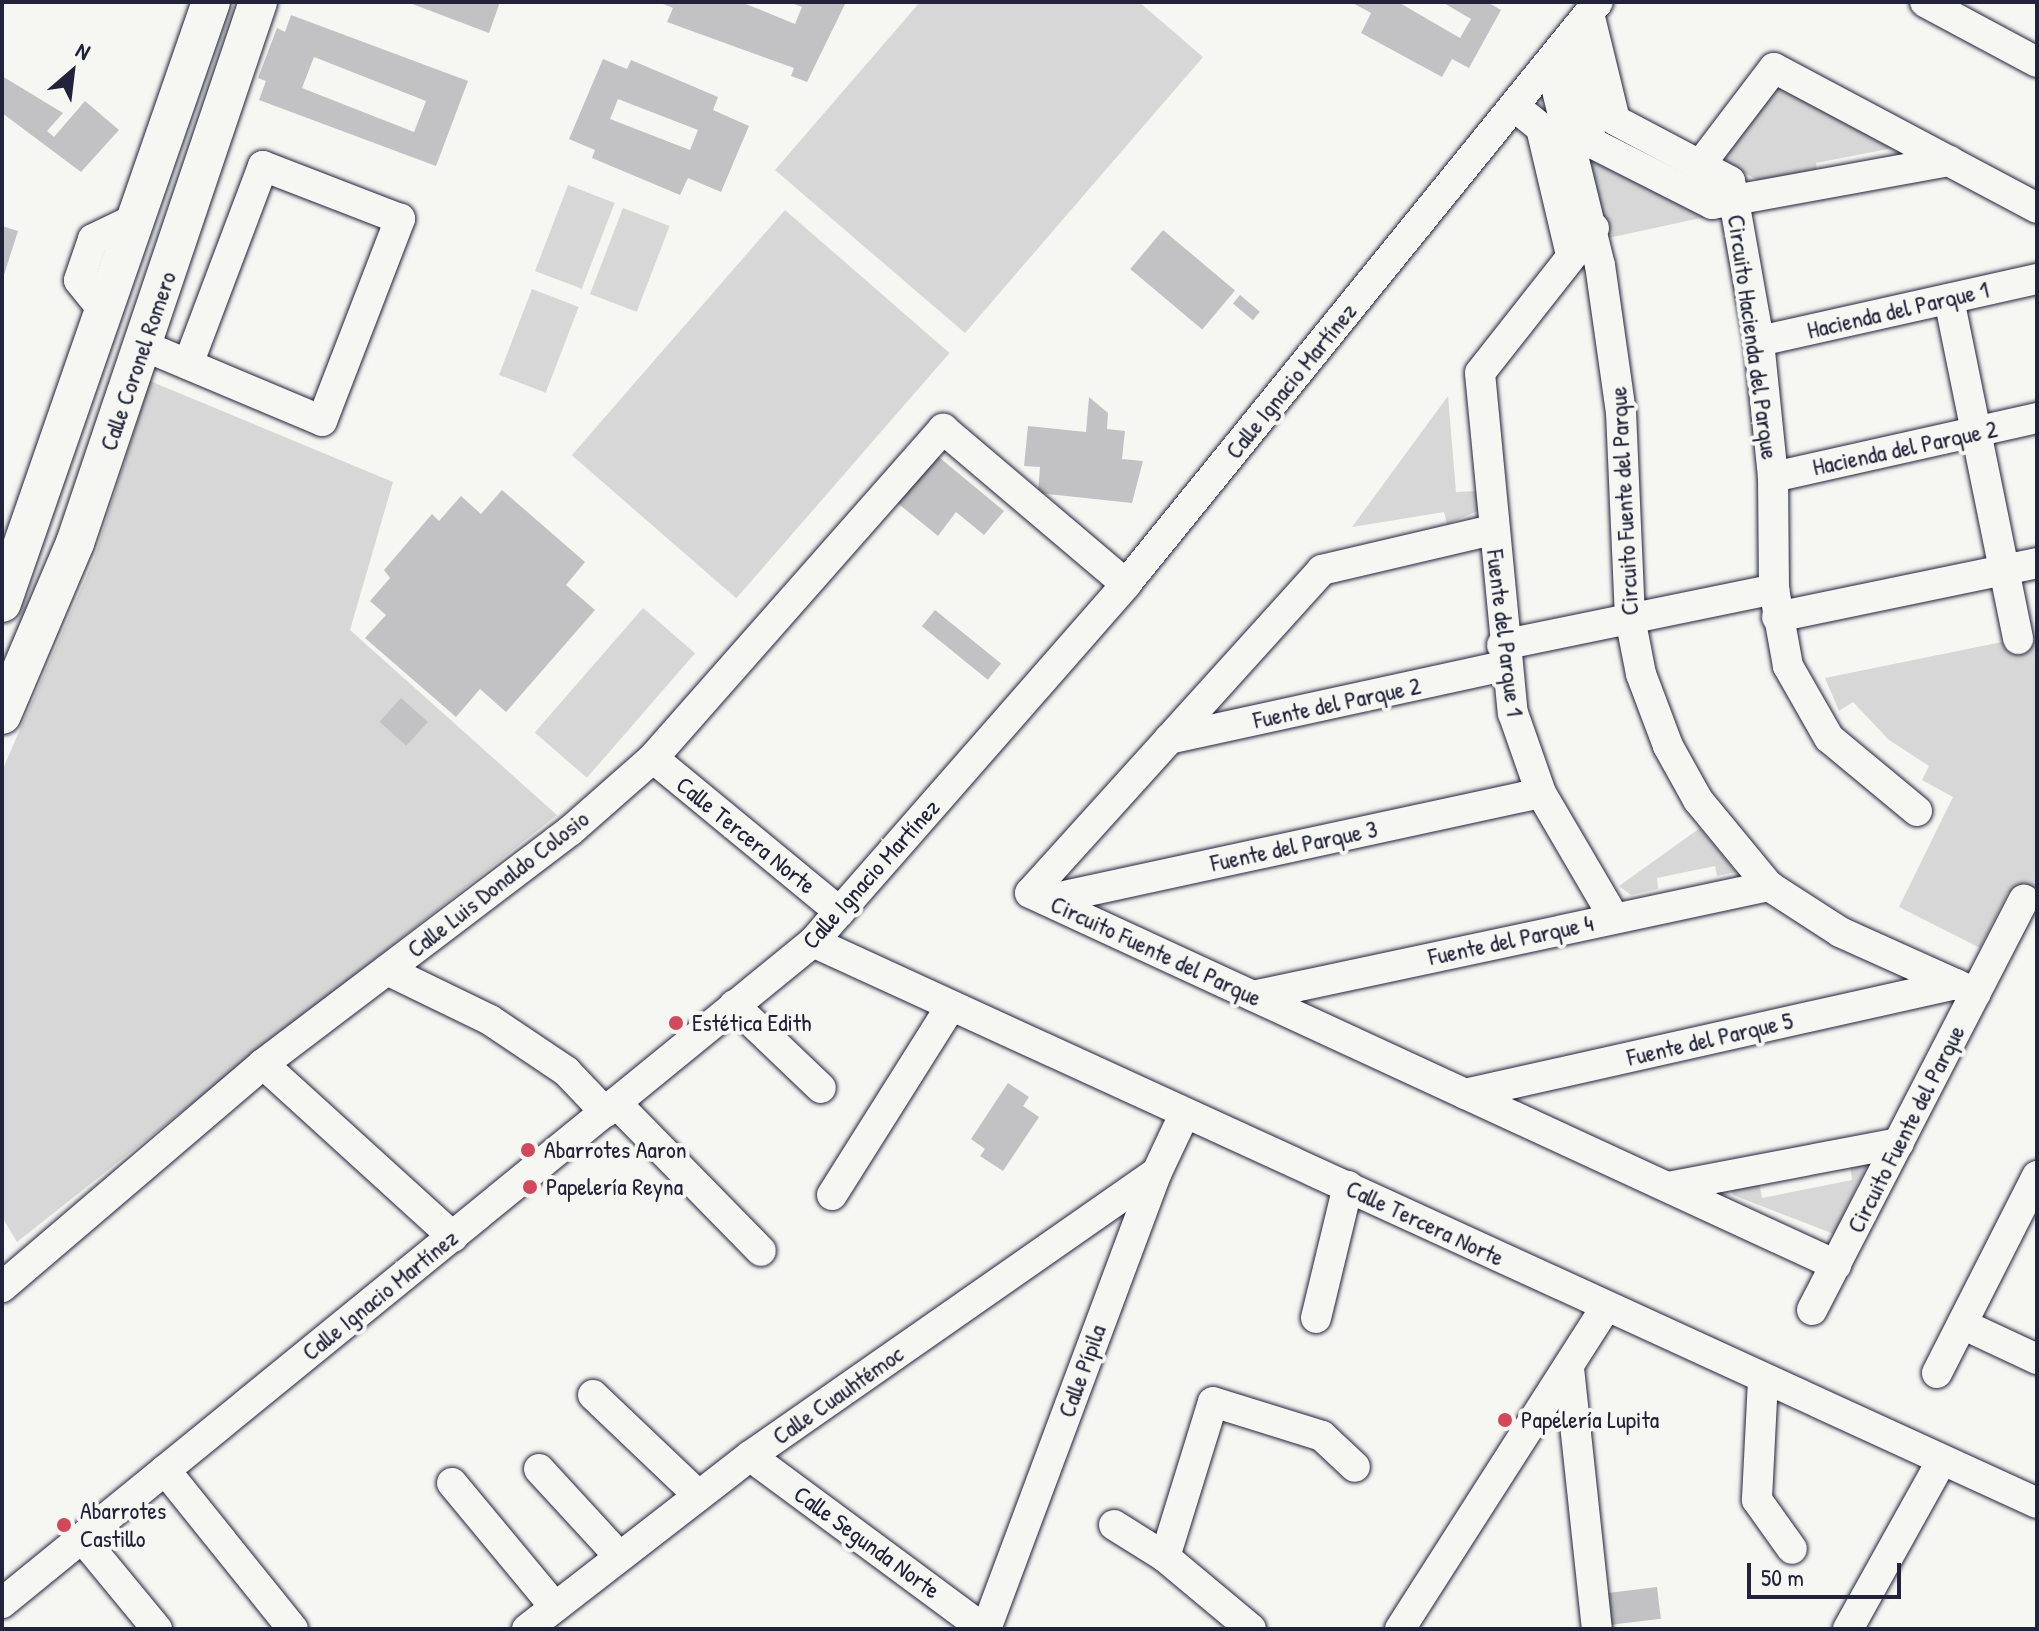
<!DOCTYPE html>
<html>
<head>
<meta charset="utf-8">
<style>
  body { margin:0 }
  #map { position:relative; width:2039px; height:1631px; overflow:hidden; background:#f6f6f2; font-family:"Patrick Hand",sans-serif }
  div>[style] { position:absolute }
  .green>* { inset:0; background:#d7d7d7; transform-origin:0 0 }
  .building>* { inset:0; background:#c2c2c4; transform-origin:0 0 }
  .roads { filter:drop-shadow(0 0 2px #22223b) drop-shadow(0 0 2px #22223b) }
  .minor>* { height:30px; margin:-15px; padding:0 15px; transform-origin:15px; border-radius:15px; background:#f6f6f2 }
  .major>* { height:38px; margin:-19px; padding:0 19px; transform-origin:19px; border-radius:19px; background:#f6f6f2 }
  .dots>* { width:22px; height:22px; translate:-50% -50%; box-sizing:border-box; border:4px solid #f6f6f2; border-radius:50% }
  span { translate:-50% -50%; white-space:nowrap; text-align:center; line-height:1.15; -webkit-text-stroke:8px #f6f6f2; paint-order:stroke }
  .street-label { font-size:24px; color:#22223b }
  .poi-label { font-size:24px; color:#22223b }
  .left { translate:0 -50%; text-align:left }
  .frame { position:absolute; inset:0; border:4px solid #22223b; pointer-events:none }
  .north { position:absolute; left:32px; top:32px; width:80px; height:80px; -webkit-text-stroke:6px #f6f6f2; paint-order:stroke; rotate:28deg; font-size:22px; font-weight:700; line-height:32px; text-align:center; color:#22223b }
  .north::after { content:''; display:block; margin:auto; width:28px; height:36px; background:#22223b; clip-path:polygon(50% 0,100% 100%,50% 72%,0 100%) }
  .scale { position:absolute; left:1747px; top:1563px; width:154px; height:36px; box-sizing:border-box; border:4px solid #22223b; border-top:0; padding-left:10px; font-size:24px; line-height:28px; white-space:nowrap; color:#22223b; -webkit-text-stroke:6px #f6f6f2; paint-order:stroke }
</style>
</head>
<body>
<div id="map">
  <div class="green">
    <div style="clip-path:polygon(920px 2px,1139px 2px,1203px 57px,965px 333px,775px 170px)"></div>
    <div style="clip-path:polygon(1778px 81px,1908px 145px,1901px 160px,1898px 147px,1816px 163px,1818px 177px,1770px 186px,1728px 165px,1724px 153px)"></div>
    <div style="clip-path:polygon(1588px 159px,1710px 216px,1608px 238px)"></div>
    <div style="left:568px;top:185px;width:50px;height:92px;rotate:21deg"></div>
    <div style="left:623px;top:208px;width:50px;height:92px;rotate:21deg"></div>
    <div style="left:785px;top:210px;width:218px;height:325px;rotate:41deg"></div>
    <div style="left:532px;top:289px;width:50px;height:92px;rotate:21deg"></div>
    <div style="clip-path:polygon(150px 381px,393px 482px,350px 630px,557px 815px,17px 1242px,2px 1217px,2px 771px,94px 559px)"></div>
    <div style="clip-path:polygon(1448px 396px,1456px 492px,1476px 491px,1478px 511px,1447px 524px,1444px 512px,1352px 527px)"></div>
    <div style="left:643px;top:608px;width:69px;height:165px;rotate:41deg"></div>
    <div style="clip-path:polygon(2037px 635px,2037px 906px,2008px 892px,1980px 948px,1899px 907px,1953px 797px,1922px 780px,1929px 766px,1889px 740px,1853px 702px,1839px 711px,1825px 678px)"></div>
    <div style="clip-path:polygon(1700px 828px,1736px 872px,1717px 876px,1715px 866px,1657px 878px,1658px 889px,1631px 895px,1619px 886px)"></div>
    <div style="clip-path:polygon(1869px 1161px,1834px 1234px,1733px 1195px,1732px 1188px,1759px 1182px,1762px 1198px,1852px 1180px,1850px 1164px)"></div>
  </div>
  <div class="building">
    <div style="clip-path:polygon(407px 2px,500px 2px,489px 33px)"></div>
    <div style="clip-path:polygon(658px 2px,741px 2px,795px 24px,802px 7px,789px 2px,846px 2px,807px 82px,791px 76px,794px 68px,667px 22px,673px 8px)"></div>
    <div style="clip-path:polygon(1351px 2px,1398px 2px,1460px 38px,1471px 19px,1442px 2px,1487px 2px,1501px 10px,1469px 68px,1452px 59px,1442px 77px,1361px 33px,1371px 13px)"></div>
    <div style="clip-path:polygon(evenodd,291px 15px,468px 81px,436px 166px,259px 100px,266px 81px,258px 78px,277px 28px,285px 32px,291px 15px,314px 57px,426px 101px,414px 132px,302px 88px,314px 57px)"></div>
    <div style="clip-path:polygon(evenodd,603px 59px,627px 69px,631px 60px,718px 97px,713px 110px,749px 126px,721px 192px,688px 178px,680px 195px,592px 158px,595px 150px,569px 139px,603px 59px,618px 99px,698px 130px,690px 150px,610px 119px,618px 99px)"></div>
    <div style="clip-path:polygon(2px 76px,63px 113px,47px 131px,54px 137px,85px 101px,119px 130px,81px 172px,2px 113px)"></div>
    <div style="clip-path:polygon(2px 226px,18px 231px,3px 278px,2px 278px)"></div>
    <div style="left:1163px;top:230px;width:94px;height:51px;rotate:40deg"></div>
    <div style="left:1240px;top:295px;width:26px;height:11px;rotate:40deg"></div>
    <div style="clip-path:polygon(1089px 397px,1108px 413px,1107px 429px,1125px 431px,1122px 459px,1143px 461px,1132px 503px,1038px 493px,1040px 467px,1024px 466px,1028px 426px,1086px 432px)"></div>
    <div style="clip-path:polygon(934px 453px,1004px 511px,984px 535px,956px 512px,938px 536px,895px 501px)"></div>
    <div style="clip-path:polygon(502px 490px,585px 562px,566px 585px,595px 610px,506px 712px,480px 689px,456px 717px,365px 638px,386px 615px,370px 601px,390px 578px,384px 570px,432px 514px,439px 521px,461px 496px,481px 514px)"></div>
    <div style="left:935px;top:610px;width:85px;height:21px;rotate:39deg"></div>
    <div style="left:401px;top:698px;width:36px;height:32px;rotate:42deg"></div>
    <div style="clip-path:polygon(1008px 1083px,1029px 1097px,1023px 1106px,1039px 1117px,1003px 1171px,980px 1156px,985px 1149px,971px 1139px)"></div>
    <div style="left:1657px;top:1587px;width:32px;height:58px;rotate:83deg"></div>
  </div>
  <div class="roads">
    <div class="minor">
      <div style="left:1925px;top:2px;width:127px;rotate:28.2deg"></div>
      <div style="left:1569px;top:39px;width:107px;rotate:77.5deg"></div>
      <div style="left:1592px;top:143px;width:135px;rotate:26.9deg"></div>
      <div style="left:1712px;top:204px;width:22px;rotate:-10deg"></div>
      <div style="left:1734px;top:200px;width:19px;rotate:-102deg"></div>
      <div style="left:1730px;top:181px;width:130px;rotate:-152.1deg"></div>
      <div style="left:1615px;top:120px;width:110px;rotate:-103.7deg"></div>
      <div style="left:1550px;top:62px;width:209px;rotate:76.2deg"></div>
      <div style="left:1600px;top:265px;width:148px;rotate:81.9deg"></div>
      <div style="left:1621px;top:412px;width:206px;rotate:87.5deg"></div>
      <div style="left:1630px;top:618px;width:57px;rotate:78.9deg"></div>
      <div style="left:1641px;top:674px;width:77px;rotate:69.4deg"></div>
      <div style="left:1668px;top:746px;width:62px;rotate:60.9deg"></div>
      <div style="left:1698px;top:800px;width:112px;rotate:50.5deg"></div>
      <div style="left:1769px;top:886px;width:85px;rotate:32.9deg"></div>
      <div style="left:1840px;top:932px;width:149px;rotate:24.2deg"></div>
      <div style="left:1514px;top:106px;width:35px;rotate:39deg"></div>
      <div style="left:1541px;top:128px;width:130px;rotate:76.7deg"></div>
      <div style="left:1700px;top:165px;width:122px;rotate:-52.7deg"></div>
      <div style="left:1774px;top:68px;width:298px;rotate:28deg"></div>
      <div style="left:1594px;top:228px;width:184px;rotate:128.2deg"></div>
      <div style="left:1480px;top:373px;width:342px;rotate:84.5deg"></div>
      <div style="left:1513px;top:713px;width:85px;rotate:70.7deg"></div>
      <div style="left:1541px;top:793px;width:145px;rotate:59.7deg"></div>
      <div style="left:1949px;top:299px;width:347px;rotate:78.5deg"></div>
      <div style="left:103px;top:310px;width:38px;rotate:-129deg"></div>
      <div style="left:79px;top:280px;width:43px;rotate:-71.1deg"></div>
      <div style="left:93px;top:239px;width:44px;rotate:-25.4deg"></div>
      <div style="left:1759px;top:341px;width:285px;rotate:-12.6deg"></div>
      <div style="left:144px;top:346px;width:193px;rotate:22.8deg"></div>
      <div style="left:322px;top:421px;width:217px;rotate:-68.9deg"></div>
      <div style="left:400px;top:219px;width:147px;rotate:-158.9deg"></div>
      <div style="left:263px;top:166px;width:212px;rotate:110.7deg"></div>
      <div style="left:1773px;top:477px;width:271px;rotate:-12.6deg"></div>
      <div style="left:1492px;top:530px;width:175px;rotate:166.8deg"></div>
      <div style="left:1322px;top:570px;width:435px;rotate:132.1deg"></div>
      <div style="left:1030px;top:893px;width:888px;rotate:24.78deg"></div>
      <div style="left:1777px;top:617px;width:266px;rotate:-11.7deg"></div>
      <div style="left:1502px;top:645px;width:278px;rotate:-11.6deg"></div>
      <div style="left:1169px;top:739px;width:344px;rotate:-12.3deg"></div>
      <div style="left:653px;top:758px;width:242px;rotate:39.5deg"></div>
      <div style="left:1917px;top:811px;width:114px;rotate:-140.3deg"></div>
      <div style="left:1829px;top:738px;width:83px;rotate:-119.7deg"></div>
      <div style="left:1788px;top:666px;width:78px;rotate:-100.3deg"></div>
      <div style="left:1774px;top:589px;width:112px;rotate:-90.5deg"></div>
      <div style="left:1773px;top:477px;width:137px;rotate:-95.9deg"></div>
      <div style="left:1759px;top:341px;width:143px;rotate:-100.1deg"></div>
      <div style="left:1734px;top:200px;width:219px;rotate:-10.3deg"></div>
      <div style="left:1046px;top:900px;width:506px;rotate:-12.2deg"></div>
      <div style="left:813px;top:942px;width:1346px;rotate:24.62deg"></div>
      <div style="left:387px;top:970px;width:114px;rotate:25.9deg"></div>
      <div style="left:490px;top:1020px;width:92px;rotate:33.9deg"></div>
      <div style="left:566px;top:1071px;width:57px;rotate:46.4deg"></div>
      <div style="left:1253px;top:996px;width:528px;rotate:-12.03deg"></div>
      <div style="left:734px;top:1005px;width:120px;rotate:43.7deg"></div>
      <div style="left:263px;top:1064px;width:257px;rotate:42.3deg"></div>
      <div style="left:1465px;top:1094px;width:503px;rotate:-12.63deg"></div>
      <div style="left:616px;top:1103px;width:207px;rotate:45.6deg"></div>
      <div style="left:1668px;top:1187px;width:235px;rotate:-10.8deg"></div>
      <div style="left:832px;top:1195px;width:223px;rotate:-57.8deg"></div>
      <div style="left:2px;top:1287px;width:343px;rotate:-40.5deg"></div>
      <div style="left:263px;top:1064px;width:385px;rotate:-37.2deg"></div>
      <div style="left:570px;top:831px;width:111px;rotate:-41.3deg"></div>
      <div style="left:653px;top:758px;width:439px;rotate:-48.6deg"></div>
      <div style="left:943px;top:429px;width:240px;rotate:40.3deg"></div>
      <div style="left:1812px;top:1310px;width:462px;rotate:-62.7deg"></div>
      <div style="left:1316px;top:1318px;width:136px;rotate:-76.4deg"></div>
      <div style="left:1962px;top:1324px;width:83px;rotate:25deg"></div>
      <div style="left:1569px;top:1368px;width:262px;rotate:83.9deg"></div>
      <div style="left:1937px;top:1373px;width:221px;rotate:-63.1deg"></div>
      <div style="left:1763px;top:1380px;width:120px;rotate:92.9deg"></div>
      <div style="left:1757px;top:1500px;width:60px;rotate:54.5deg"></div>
      <div style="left:593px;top:1395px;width:146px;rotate:43.6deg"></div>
      <div style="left:750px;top:1456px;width:291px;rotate:36.5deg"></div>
      <div style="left:539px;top:1469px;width:118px;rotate:47.4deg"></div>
      <div style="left:165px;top:1470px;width:204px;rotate:51.2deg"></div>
      <div style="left:452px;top:1483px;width:160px;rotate:50.3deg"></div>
      <div style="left:1114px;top:1525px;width:60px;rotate:32.1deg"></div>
      <div style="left:1165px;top:1557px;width:112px;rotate:39.9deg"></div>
      <div style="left:82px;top:1538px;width:118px;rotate:50.5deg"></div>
      <div style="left:1165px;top:1557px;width:162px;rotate:-72.8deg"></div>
      <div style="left:1213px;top:1402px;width:114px;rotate:17.3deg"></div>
      <div style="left:1322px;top:1436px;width:45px;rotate:43.2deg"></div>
      <div style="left:2px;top:1603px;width:1046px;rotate:-39.18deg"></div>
      <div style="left:813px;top:942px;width:476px;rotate:-48.8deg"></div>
      <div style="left:1126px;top:584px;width:749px;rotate:-50.96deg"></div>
      <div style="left:527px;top:1629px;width:282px;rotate:-37.8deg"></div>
      <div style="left:750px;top:1456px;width:496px;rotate:-34.9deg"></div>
      <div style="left:986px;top:1629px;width:488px;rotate:-69.5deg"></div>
      <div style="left:1157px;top:1172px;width:63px;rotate:-64.7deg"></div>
      <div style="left:1400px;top:1629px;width:380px;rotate:-57.4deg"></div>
      <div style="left:1848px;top:1629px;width:193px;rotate:-60.9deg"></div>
    </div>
    <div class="major">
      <div style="left:2px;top:603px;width:636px;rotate:-70.82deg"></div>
      <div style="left:2px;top:715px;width:187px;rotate:-67deg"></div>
      <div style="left:75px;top:543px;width:571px;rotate:-71.31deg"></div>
    </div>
  </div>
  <div class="dots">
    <div style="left:676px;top:1023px;background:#d1495b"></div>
    <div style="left:528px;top:1150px;background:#d1495b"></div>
    <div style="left:530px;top:1187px;background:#d1495b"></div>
    <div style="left:1505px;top:1420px;background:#d1495b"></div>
    <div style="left:64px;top:1525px;background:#d1495b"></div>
  </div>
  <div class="street-label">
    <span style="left:1898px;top:310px;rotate:-13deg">Hacienda del Parque 1</span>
    <span style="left:1753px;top:337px;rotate:82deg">Circuito Hacienda del Parque</span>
    <span style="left:138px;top:361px;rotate:-71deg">Calle Coronel Romero</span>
    <span style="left:1291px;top:381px;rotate:-51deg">Calle Ignacio Martínez</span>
    <span style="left:1905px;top:448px;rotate:-12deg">Hacienda del Parque 2</span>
    <span style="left:1624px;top:501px;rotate:-93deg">Circuito Fuente del Parque</span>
    <span style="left:1505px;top:633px;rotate:83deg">Fuente del Parque 1</span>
    <span style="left:1337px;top:703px;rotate:-12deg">Fuente del Parque 2</span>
    <span style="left:746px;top:835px;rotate:39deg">Calle Tercera Norte</span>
    <span style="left:1294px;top:846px;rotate:-12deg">Fuente del Parque 3</span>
    <span style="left:871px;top:874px;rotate:-48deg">Calle Ignacio Martínez</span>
    <span style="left:498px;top:884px;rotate:-38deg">Calle Luis Donaldo Colosio</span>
    <span style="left:1511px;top:940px;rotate:-12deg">Fuente del Parque 4</span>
    <span style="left:1156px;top:951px;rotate:25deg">Circuito Fuente del Parque</span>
    <span style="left:1710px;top:1039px;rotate:-13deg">Fuente del Parque 5</span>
    <span style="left:1906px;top:1129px;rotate:-63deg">Circuito Fuente del Parque</span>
    <span style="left:1425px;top:1223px;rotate:25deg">Calle Tercera Norte</span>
    <span style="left:380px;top:1295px;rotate:-39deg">Calle Ignacio Martínez</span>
    <span style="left:1082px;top:1371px;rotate:-70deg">Calle Pípila</span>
    <span style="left:838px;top:1395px;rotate:-35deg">Calle Cuauhtémoc</span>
    <span style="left:867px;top:1542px;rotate:36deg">Calle Segunda Norte</span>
  </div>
  <div class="poi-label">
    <span class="left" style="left:692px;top:1023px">Estética Edith</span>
    <span class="left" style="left:544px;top:1150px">Abarrotes Aaron</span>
    <span class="left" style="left:546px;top:1187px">Papelería Reyna</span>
    <span class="left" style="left:1521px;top:1420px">Papelería Lupita</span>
    <span class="left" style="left:80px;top:1525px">Abarrotes<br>Castillo</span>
  </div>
  <div class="frame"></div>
  <div class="north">N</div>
  <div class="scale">50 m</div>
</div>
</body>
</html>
